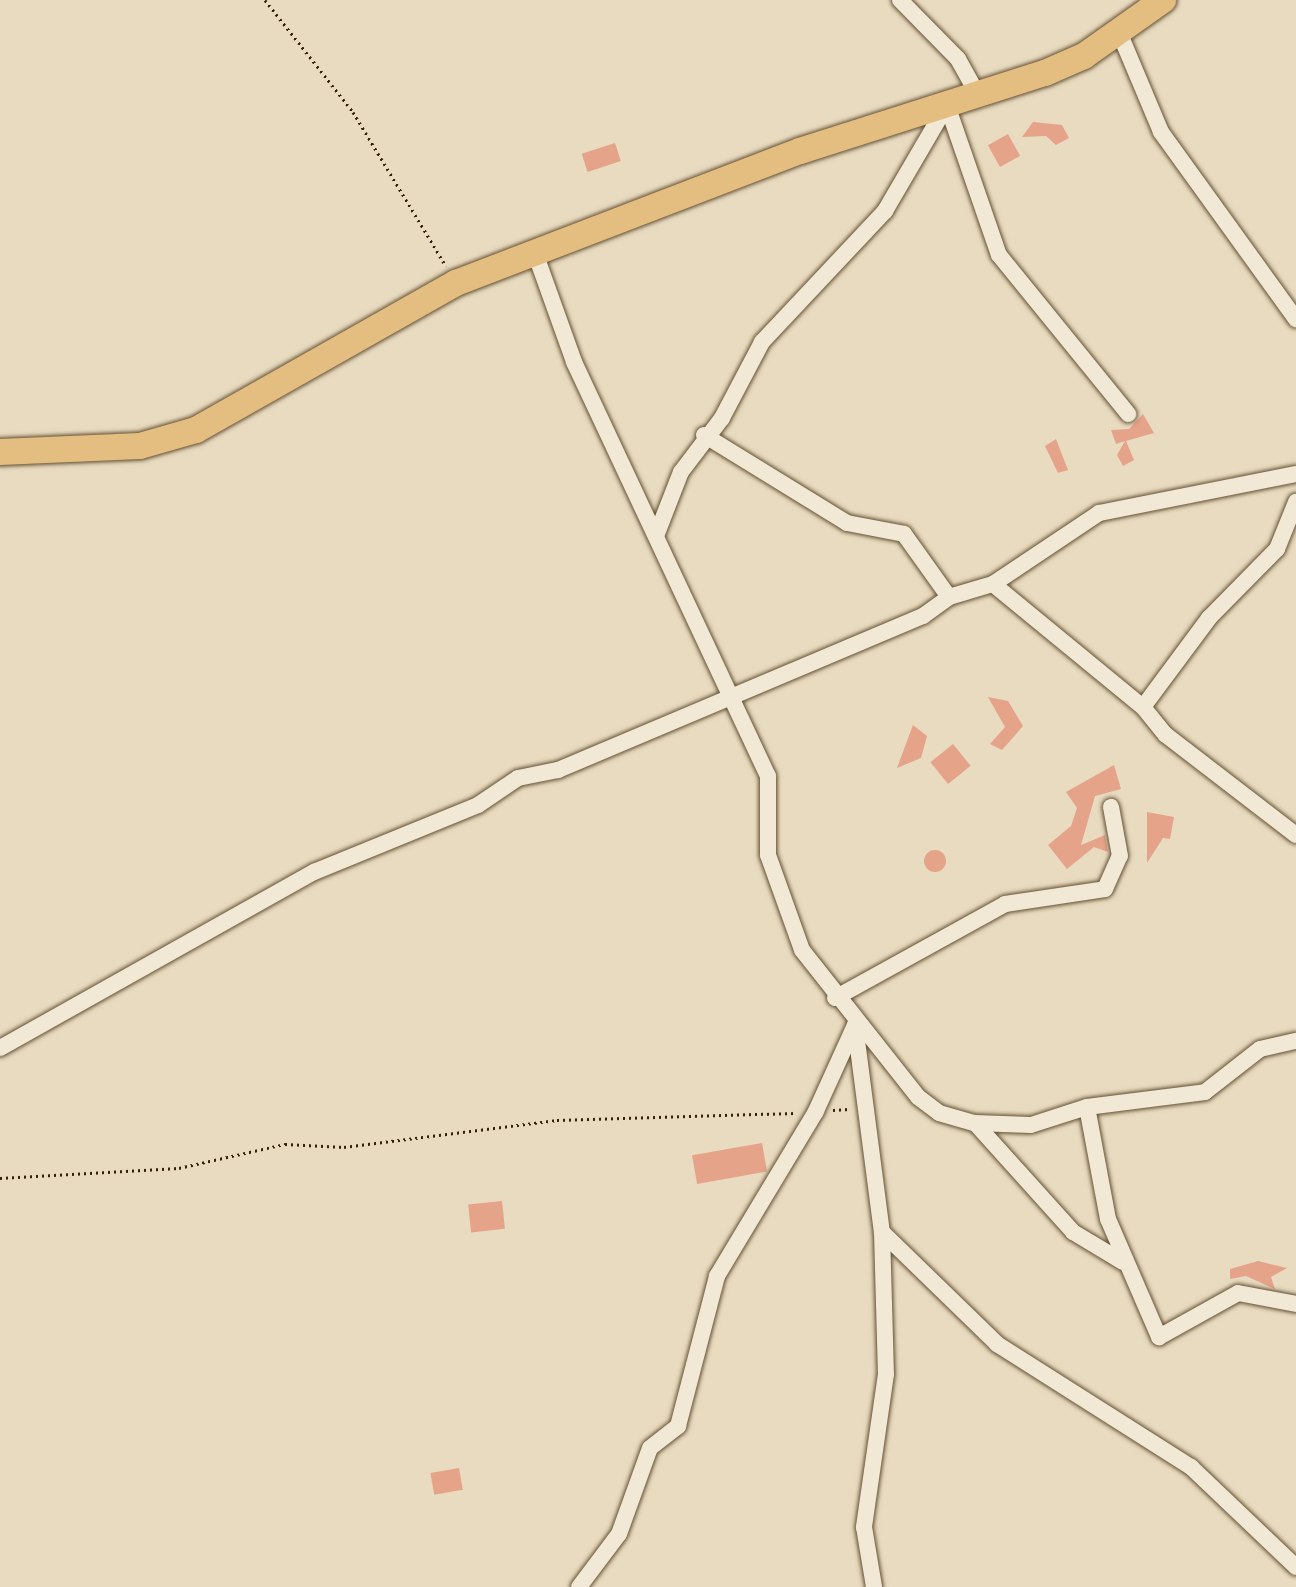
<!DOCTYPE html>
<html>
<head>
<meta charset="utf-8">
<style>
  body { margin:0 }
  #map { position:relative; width:1296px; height:1587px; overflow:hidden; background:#e9dbc0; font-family:Cardo,serif }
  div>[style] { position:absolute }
  .building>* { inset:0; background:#e5a38a; transform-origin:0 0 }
  .round { border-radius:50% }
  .path>* { height:3px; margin-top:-1.5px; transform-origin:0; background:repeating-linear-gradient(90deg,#372103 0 2px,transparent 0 6px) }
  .roads { filter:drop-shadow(0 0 2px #645032) drop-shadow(0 0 2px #645032) }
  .minor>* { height:16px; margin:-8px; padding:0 8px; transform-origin:8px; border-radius:8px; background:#f1e8d6 }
  .primary>* { height:26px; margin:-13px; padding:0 13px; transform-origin:13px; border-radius:13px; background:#e4be80 }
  span { translate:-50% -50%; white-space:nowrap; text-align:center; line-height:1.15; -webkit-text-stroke:7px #f1e8d6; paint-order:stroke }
</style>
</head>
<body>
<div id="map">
  <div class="building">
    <div style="clip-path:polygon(1033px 122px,1062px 125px,1069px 138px,1056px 145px,1046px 136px,1022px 137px)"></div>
    <div style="left:1008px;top:134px;width:25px;height:23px;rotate:61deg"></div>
    <div style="left:615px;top:143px;width:19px;height:35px;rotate:72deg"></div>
    <div style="clip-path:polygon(1143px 414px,1154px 433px,1126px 441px,1134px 460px,1123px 466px,1117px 455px,1125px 441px,1116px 444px,1111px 430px,1129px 429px)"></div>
    <div style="clip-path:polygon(1056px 439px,1068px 470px,1058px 473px,1045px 446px)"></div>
    <div style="clip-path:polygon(988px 697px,1008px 701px,1023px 726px,1002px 750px,990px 744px,1005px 727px)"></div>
    <div style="clip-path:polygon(913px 725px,927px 736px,921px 758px,897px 768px)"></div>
    <div style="left:953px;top:744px;width:28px;height:29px;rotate:51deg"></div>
    <div style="clip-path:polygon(1114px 765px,1121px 789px,1095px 796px,1081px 845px,1105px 835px,1108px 852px,1094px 847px,1067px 869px,1048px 845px,1071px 826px,1077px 808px,1066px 792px)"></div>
    <div style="clip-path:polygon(1147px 812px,1174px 817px,1170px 839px,1163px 838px,1147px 863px)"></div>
    <div class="round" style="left:924px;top:850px;width:22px;height:22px"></div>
    <div style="left:762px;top:1143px;width:29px;height:71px;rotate:80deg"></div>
    <div style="left:502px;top:1201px;width:28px;height:34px;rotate:84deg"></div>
    <div style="clip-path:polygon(1258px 1261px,1287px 1268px,1271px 1277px,1275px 1289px,1246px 1276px,1230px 1279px,1230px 1269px)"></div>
    <div style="left:459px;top:1468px;width:22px;height:29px;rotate:80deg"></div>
  </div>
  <div class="path">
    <div style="left:265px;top:0;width:142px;rotate:51.8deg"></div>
    <div style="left:353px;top:112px;width:180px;rotate:58.9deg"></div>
    <div style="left:833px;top:1110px;width:16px;rotate:-4deg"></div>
    <div style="left:0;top:1178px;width:179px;rotate:-3.2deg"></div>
    <div style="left:179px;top:1168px;width:109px;rotate:-12.8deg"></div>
    <div style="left:285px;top:1144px;width:59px;rotate:2.9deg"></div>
    <div style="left:344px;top:1147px;width:215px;rotate:-7.2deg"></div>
    <div style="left:557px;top:1120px;width:240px;rotate:-1.7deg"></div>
  </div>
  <div class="roads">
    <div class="minor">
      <div style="left:900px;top:0;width:83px;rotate:45.5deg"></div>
      <div style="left:958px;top:59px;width:41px;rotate:60.9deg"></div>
      <div style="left:1119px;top:32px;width:108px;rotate:67.2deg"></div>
      <div style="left:1161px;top:132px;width:231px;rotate:54.2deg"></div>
      <div style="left:947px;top:105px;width:159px;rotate:70.9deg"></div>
      <div style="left:999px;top:255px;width:205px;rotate:50.9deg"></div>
      <div style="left:534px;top:250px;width:119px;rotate:70.3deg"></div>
      <div style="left:574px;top:362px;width:457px;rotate:64.9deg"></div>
      <div style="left:768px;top:776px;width:79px;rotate:90deg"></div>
      <div style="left:768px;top:855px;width:101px;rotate:70.3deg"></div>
      <div style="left:802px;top:950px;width:187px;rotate:51.7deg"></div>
      <div style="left:918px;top:1097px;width:26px;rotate:37deg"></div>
      <div style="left:939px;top:1113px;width:37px;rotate:16deg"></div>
      <div style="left:975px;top:1123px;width:147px;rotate:48deg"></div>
      <div style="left:1073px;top:1232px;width:58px;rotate:31deg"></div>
      <div style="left:704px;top:435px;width:168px;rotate:31.6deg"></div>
      <div style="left:847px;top:523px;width:58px;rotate:10.9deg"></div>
      <div style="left:904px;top:534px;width:77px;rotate:54.5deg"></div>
      <div style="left:656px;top:536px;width:69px;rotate:-68.7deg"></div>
      <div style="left:681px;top:472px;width:68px;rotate:-52.8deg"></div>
      <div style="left:722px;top:418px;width:86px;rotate:-62.2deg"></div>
      <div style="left:762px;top:342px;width:180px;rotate:-46.8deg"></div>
      <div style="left:885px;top:211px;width:123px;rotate:-59.7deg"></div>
      <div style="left:993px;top:584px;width:194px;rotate:39.4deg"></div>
      <div style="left:1143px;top:707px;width:36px;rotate:51deg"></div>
      <div style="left:1166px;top:735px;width:164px;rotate:37.6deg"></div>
      <div style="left:1143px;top:707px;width:111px;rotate:-53.4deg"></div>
      <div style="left:1209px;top:618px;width:97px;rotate:-45.4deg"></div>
      <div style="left:1277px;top:549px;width:51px;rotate:-68deg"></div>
      <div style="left:835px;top:998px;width:194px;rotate:-28.9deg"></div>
      <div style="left:1005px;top:904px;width:101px;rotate:-8.5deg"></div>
      <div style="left:1105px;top:889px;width:36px;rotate:-66deg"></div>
      <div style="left:1120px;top:856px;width:50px;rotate:-100.4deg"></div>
      <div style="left:855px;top:1025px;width:209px;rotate:82.6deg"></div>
      <div style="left:882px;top:1232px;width:142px;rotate:88.4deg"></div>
      <div style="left:886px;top:1374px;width:155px;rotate:98.2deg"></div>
      <div style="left:864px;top:1527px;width:61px;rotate:80.5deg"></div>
      <div style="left:0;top:1048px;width:360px;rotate:-29.3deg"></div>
      <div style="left:314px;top:872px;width:177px;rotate:-22.2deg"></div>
      <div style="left:478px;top:805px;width:48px;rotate:-34deg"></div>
      <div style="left:518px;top:778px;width:41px;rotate:-11.3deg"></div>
      <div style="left:558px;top:770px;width:396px;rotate:-22.9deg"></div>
      <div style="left:923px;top:616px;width:32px;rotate:-36deg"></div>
      <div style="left:949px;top:597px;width:46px;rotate:-16.5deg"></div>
      <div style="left:993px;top:584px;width:128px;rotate:-33.8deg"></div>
      <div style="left:1099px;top:513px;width:201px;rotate:-11.2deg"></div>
      <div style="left:1087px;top:1107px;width:114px;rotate:79.4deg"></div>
      <div style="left:1108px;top:1219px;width:129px;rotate:66.6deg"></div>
      <div style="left:1159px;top:1337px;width:90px;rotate:-29.1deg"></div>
      <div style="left:1238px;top:1293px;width:59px;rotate:10.7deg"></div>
      <div style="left:975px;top:1123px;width:56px;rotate:2deg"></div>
      <div style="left:1031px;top:1125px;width:59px;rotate:-17.8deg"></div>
      <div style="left:1087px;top:1107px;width:119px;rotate:-7.2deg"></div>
      <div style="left:1205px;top:1092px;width:70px;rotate:-38deg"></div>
      <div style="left:1260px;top:1049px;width:37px;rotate:-13deg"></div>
      <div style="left:882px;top:1232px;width:161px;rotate:44.2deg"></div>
      <div style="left:997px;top:1344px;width:230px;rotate:32.4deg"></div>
      <div style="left:1191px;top:1467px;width:145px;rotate:43.6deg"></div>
      <div style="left:579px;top:1587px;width:66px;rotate:-53deg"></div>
      <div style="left:619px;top:1534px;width:91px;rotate:-70.2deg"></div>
      <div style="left:650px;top:1448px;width:36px;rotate:-38deg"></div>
      <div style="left:678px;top:1426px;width:155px;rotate:-75.4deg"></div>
      <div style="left:717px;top:1276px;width:192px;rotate:-59deg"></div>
      <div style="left:816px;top:1111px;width:94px;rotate:-65.6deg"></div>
    </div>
    <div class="primary">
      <div style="left:0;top:452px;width:140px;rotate:-2.5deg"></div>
      <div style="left:140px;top:446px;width:58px;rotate:-15.9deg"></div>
      <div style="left:196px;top:430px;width:299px;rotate:-29.5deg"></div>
      <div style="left:456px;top:283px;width:368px;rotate:-21deg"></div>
      <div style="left:800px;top:151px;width:257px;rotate:-17.7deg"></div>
      <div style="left:1045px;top:73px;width:43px;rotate:-23.6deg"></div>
      <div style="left:1084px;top:56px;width:97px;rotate:-35.3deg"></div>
    </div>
  </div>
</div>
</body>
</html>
